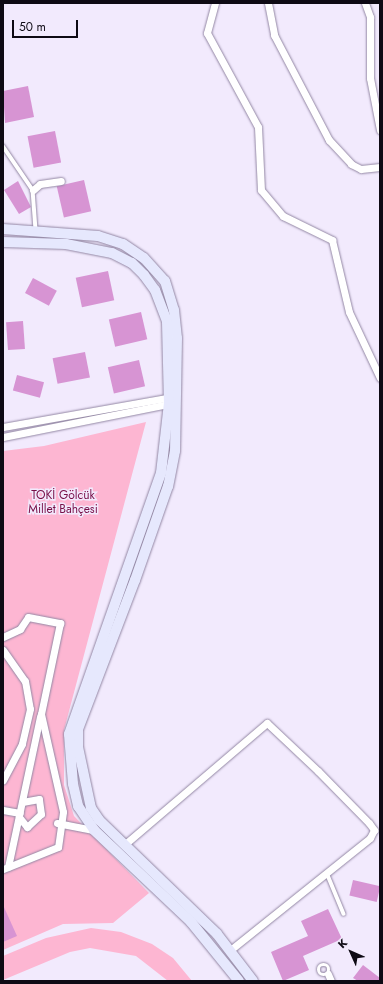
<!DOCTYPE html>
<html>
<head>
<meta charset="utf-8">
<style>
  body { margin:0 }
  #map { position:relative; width:383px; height:984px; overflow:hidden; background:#f2eafd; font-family:Jost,sans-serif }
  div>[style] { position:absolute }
  .green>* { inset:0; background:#fdb6d2 }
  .building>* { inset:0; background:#d794d3; transform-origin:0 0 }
  .roads { filter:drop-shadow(0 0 1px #9387a4) drop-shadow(0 0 1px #9387a4) }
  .lane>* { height:3.5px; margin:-1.75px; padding:0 1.75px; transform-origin:1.75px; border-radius:1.75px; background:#fff }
  .lane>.ring { margin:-1.75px; padding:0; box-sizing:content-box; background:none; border:3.5px solid #fff; border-radius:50% }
  .street>* { height:7px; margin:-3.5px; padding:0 3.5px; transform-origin:3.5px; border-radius:3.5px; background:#fff }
  .secondary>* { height:10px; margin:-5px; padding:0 5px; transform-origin:5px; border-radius:5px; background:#e6e8fd }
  span { translate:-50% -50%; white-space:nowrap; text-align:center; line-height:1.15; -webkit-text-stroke:3px #f2eafd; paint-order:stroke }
  .park-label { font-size:12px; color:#780f48 }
  .frame { position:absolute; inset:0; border:4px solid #0e0a14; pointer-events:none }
  .north { position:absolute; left:331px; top:932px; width:40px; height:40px; -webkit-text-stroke:3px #f2eafd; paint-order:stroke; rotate:315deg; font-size:11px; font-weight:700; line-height:16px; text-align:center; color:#0e0a14 }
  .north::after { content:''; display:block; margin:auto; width:14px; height:18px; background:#0e0a14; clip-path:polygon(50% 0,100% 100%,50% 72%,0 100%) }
  .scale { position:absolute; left:12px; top:20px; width:66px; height:18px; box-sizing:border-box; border:2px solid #0e0a14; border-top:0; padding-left:5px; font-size:12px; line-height:14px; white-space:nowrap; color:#0e0a14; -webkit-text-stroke:3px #f2eafd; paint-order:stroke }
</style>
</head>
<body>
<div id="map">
  <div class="green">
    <div style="clip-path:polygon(146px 422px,64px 730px,64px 785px,74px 816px,149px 893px,113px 923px,63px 924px,3px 950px,3px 451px,44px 446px)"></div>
    <div style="clip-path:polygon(91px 928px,121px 932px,152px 944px,173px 958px,192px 981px,168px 981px,136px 956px,90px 948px,70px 952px,3px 980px,3px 956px,46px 938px)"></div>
  </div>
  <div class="building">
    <div style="clip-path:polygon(28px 86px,34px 117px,5px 123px,3px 91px)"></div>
    <div style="left:55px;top:131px;width:32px;height:28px;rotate:79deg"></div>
    <div style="left:84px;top:180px;width:32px;height:28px;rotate:77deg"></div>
    <div style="clip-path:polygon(18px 181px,31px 207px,19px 214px,4px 190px)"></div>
    <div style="left:108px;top:271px;width:30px;height:33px;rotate:78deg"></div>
    <div style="left:33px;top:278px;width:27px;height:17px;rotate:28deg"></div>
    <div style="left:141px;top:312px;width:28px;height:33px;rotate:77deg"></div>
    <div style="left:23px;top:321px;width:28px;height:17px;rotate:86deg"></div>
    <div style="left:85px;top:352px;width:26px;height:33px;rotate:79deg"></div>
    <div style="left:139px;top:360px;width:27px;height:32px;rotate:77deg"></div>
    <div style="left:17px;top:375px;width:28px;height:16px;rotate:15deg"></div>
    <div style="left:353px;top:880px;width:28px;height:16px;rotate:13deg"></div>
    <div style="clip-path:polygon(3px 905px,17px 936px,3px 942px)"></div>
    <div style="clip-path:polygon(328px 909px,342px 939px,303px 956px,309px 970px,283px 981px,271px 952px,308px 936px,301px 921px)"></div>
    <div style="clip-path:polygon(363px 965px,380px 978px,380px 981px,358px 981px,353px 978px)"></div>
  </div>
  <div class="roads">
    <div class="lane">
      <div style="left:3px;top:146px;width:53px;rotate:55.7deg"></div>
      <div style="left:33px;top:190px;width:40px;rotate:85.7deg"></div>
      <div style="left:327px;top:873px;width:44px;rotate:67.5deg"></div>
      <div class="ring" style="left:319px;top:965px;width:6.5px;height:6.5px"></div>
    </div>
    <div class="street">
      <div style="left:215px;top:3px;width:31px;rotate:105deg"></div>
      <div style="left:207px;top:33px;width:107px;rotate:61.5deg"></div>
      <div style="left:258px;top:127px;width:63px;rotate:87.3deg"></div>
      <div style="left:261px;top:190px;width:34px;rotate:50deg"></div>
      <div style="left:283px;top:216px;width:55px;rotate:26.1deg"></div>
      <div style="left:332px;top:240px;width:74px;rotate:76.7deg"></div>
      <div style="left:349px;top:312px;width:73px;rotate:64.8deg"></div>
      <div style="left:268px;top:3px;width:33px;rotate:79deg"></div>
      <div style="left:274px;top:35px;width:119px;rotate:62.4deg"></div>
      <div style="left:329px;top:140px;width:33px;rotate:47deg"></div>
      <div style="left:351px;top:164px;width:11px;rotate:27deg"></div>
      <div style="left:361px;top:169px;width:19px;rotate:-6deg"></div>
      <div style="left:365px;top:3px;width:15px;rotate:70deg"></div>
      <div style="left:370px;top:17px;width:61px;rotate:90deg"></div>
      <div style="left:370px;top:78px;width:53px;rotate:79.1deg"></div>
      <div style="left:33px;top:190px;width:9px;rotate:-41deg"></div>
      <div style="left:40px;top:184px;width:21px;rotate:-8deg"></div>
      <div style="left:3px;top:427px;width:172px;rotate:-10.1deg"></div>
      <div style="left:3px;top:437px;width:173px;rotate:-11.3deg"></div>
      <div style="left:3px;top:637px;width:19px;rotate:-25deg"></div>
      <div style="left:20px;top:629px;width:14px;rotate:-56deg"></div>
      <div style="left:28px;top:617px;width:33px;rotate:11deg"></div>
      <div style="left:60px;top:623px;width:93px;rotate:101.8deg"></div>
      <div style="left:41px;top:714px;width:100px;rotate:77.3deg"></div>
      <div style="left:63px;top:812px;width:35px;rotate:98deg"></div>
      <div style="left:58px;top:847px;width:59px;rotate:158.2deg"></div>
      <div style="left:3px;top:650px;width:38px;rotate:55deg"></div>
      <div style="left:25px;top:681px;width:28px;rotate:80deg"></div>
      <div style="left:30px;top:709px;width:36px;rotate:103deg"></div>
      <div style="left:22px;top:744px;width:41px;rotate:117.8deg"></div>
      <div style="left:3px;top:810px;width:17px;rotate:10deg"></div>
      <div style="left:19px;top:817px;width:13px;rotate:51deg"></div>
      <div style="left:27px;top:827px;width:19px;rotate:-43deg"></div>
      <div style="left:41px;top:814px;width:15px;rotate:-98deg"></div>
      <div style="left:39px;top:799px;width:17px;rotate:170deg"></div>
      <div style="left:57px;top:823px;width:38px;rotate:11deg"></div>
      <div style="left:124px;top:845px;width:188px;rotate:-40.5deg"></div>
      <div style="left:267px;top:723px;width:70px;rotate:43.3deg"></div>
      <div style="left:318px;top:771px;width:73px;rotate:45.6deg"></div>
      <div style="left:369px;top:823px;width:9px;rotate:54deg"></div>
      <div style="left:374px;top:830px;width:9px;rotate:117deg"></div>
      <div style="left:370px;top:838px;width:179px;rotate:141.3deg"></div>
      <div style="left:8px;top:867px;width:154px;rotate:-78deg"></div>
      <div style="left:328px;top:974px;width:8px;rotate:67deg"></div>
    </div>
    <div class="secondary">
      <div style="left:3px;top:229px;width:95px;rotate:4.2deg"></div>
      <div style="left:98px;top:236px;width:26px;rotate:18deg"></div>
      <div style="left:123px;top:244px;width:25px;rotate:34deg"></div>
      <div style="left:144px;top:258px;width:31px;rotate:48deg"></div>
      <div style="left:165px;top:281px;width:30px;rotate:73deg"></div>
      <div style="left:174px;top:310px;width:28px;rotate:84deg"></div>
      <div style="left:177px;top:338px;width:113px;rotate:91deg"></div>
      <div style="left:175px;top:451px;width:36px;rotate:101deg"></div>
      <div style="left:168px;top:486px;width:100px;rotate:109.3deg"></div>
      <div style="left:135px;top:580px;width:160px;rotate:110.9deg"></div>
      <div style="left:78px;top:729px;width:18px;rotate:90deg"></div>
      <div style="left:78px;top:747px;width:62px;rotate:78deg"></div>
      <div style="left:91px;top:808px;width:14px;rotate:56deg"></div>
      <div style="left:99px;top:820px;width:164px;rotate:44deg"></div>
      <div style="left:217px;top:934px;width:59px;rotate:52.5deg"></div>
      <div style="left:3px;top:242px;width:63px;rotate:1.8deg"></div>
      <div style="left:66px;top:244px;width:47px;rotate:11.1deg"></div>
      <div style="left:112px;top:253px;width:22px;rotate:27deg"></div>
      <div style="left:132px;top:263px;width:17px;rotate:45deg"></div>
      <div style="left:144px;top:275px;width:19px;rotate:54deg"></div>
      <div style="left:155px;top:290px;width:34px;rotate:69deg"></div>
      <div style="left:167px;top:322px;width:81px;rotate:88.6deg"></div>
      <div style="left:169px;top:403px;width:70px;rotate:96.5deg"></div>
      <div style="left:161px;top:473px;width:277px;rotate:109.4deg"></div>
      <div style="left:69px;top:734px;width:50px;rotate:85.4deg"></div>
      <div style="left:73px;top:784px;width:23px;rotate:77deg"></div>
      <div style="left:78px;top:806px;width:29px;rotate:56deg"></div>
      <div style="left:94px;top:830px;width:134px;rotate:43.5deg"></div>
      <div style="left:191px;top:922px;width:76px;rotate:50.9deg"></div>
    </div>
  </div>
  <div class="park-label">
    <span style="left:63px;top:503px">TOKİ Gölcük<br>Millet Bahçesi</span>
  </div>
  <div class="frame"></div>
  <div class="north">K</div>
  <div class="scale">50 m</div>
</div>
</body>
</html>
